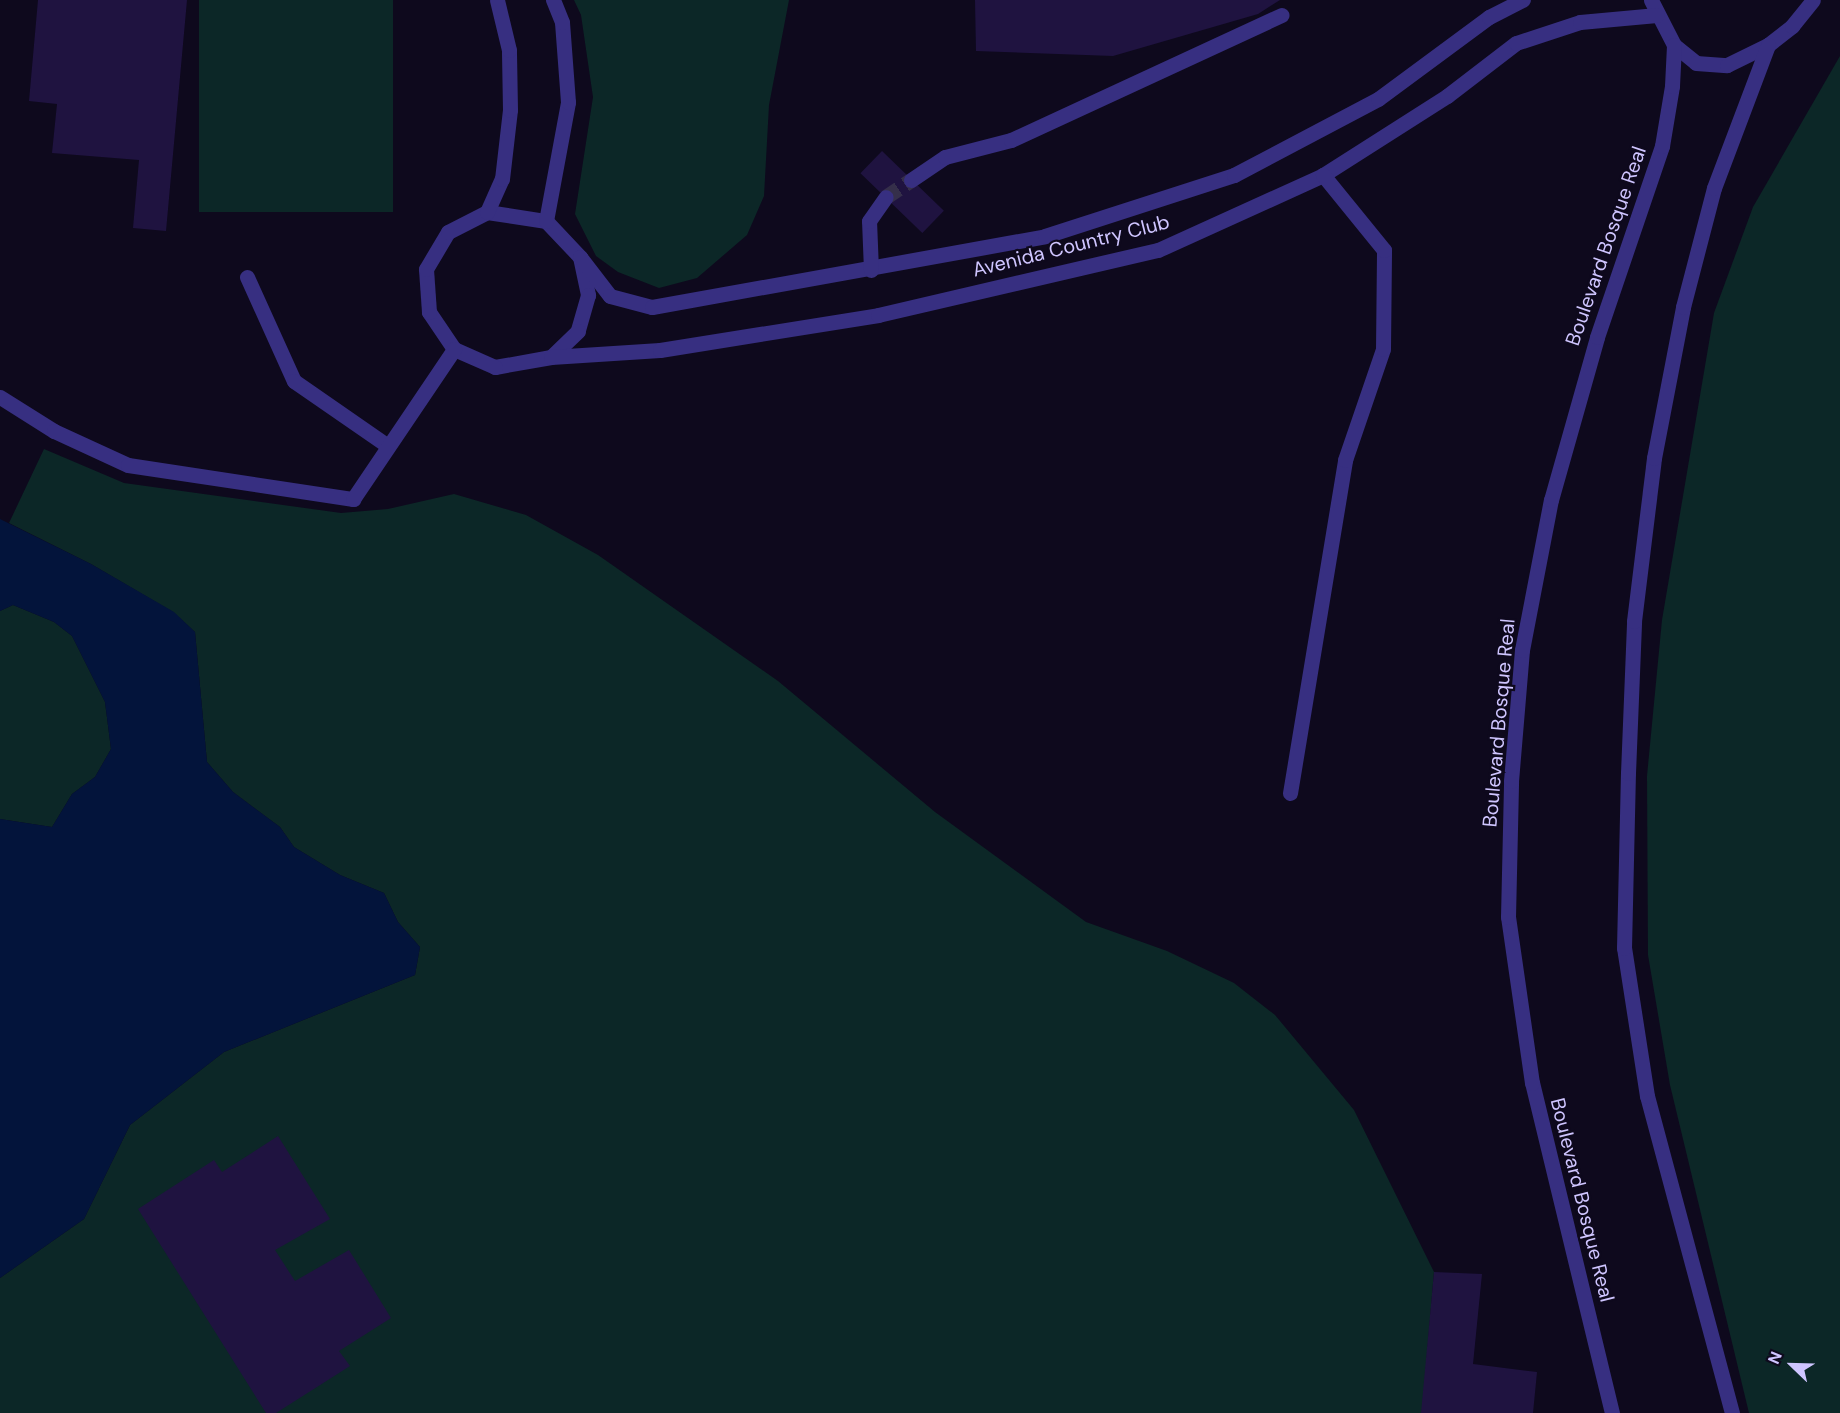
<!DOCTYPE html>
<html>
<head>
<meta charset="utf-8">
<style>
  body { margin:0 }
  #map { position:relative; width:1840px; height:1413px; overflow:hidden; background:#0e091d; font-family:"DM Sans",sans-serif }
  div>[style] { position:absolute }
  .green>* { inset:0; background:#0c2727; transform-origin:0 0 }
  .water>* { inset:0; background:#03143b }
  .building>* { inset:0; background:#1f1340; transform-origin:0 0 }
  .minor-tunnel>* { height:15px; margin-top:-7.5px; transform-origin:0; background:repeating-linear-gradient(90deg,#352f4a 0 15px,transparent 0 23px) }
  .minor>* { height:15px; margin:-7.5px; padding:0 7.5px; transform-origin:7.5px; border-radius:7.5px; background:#372f81 }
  span { translate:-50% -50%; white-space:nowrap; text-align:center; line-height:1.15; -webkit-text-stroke:4.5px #0e091d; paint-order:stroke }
  .street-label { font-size:20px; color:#cfc5ff }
  .north { position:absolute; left:1762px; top:1335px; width:60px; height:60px; -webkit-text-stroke:4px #0e091d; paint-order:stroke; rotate:293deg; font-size:16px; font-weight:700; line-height:24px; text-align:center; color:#cfc5ff }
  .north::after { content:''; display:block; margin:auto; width:21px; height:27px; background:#cfc5ff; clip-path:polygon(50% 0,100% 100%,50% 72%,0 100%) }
</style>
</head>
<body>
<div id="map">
  <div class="green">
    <div style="left:199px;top:0;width:194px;height:212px"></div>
    <div style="clip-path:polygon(574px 0,789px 0,769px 105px,764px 196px,747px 235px,697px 278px,659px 288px,618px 272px,596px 256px,575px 214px,593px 97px,581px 15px)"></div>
    <div style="clip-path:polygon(1840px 56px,1840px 1413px,1749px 1413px,1670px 1085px,1648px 955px,1647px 776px,1662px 620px,1714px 313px,1753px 207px)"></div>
    <div style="clip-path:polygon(44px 449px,124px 483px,341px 513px,388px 509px,454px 494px,526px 515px,598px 555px,778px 681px,935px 812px,1086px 922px,1167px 951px,1234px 983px,1275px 1015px,1354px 1110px,1434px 1272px,1422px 1413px,0 1413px,0 1278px,84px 1219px,130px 1125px,224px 1052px,415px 975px,420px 947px,398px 922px,384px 893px,340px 875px,294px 847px,280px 827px,233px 792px,207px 762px,195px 632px,173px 612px,91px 564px,9px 523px)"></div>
    <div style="clip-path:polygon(13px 605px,54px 622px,72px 636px,105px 702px,111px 749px,95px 777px,72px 794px,52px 827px,0 819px,0 611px)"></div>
  </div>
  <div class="water">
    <div style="clip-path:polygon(0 519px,91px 564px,174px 612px,195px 632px,207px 762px,233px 792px,280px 827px,294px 847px,340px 875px,384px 893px,398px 922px,420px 947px,415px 975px,224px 1052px,130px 1125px,84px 1219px,0 1278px,0 819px,52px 827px,72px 794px,95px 777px,111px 749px,105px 702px,72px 636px,54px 622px,13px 605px,0 611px)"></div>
  </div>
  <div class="building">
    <div style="clip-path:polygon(38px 0,187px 0,166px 231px,133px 228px,139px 160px,52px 153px,57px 104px,29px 101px)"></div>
    <div style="clip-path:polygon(975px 0,1280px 0,1258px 14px,1113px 56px,976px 51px)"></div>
    <div style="left:882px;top:151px;width:86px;height:31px;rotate:44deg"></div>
    <div style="clip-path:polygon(278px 1136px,330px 1219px,275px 1250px,295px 1281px,349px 1250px,391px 1318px,339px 1351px,350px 1366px,276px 1413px,266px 1413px,138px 1209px,214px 1160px,222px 1172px)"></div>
    <div style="clip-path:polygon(1434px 1272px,1482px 1274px,1473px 1364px,1537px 1372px,1533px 1413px,1421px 1413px)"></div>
  </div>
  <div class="minor-tunnel">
    <div style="left:886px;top:197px;width:30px;rotate:-34deg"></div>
  </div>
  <div class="minor">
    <div style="left:1651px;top:0;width:51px;rotate:62.9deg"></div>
    <div style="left:1674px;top:45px;width:28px;rotate:39deg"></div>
    <div style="left:1696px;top:63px;width:31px;rotate:4deg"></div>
    <div style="left:1727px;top:65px;width:46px;rotate:-26deg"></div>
    <div style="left:1768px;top:45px;width:31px;rotate:-38deg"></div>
    <div style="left:1792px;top:26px;width:33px;rotate:-51deg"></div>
    <div style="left:911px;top:180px;width:41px;rotate:-34.1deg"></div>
    <div style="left:945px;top:157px;width:68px;rotate:-14.4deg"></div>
    <div style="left:1011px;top:140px;width:298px;rotate:-24.8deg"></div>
    <div style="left:487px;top:212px;width:60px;rotate:8.7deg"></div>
    <div style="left:546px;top:221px;width:50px;rotate:46.6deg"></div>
    <div style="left:580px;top:257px;width:39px;rotate:78deg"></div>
    <div style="left:588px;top:295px;width:37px;rotate:106deg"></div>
    <div style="left:578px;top:331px;width:37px;rotate:136deg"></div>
    <div style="left:551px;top:357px;width:57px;rotate:169.9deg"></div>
    <div style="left:495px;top:367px;width:45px;rotate:-156.3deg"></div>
    <div style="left:454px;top:349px;width:45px;rotate:-124deg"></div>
    <div style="left:429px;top:312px;width:43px;rotate:-94deg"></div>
    <div style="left:426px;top:269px;width:43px;rotate:-59.3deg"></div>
    <div style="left:448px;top:232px;width:44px;rotate:-27.1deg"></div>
    <div style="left:487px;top:212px;width:36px;rotate:-66deg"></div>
    <div style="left:502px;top:179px;width:69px;rotate:-83.4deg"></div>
    <div style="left:510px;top:110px;width:60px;rotate:-91deg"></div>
    <div style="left:509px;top:50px;width:51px;rotate:-103.5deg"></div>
    <div style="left:546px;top:221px;width:121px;rotate:-79.5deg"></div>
    <div style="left:568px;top:102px;width:80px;rotate:-94.3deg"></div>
    <div style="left:562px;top:22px;width:24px;rotate:-112deg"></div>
    <div style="left:580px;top:257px;width:49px;rotate:52.4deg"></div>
    <div style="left:610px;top:296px;width:43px;rotate:14.7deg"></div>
    <div style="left:652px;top:307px;width:399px;rotate:-10.2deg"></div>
    <div style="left:1045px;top:236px;width:199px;rotate:-17.9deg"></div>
    <div style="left:1234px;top:175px;width:163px;rotate:-27.8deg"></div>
    <div style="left:1378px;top:99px;width:138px;rotate:-36.5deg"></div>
    <div style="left:1489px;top:17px;width:38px;rotate:-27deg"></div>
    <div style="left:871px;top:270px;width:49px;rotate:-92.3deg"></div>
    <div style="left:869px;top:221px;width:29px;rotate:-55deg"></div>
    <div style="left:247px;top:277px;width:114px;rotate:65.7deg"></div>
    <div style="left:294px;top:381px;width:114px;rotate:34.7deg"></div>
    <div style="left:551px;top:357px;width:109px;rotate:-3.7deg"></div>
    <div style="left:660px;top:350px;width:221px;rotate:-9.1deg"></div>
    <div style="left:878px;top:315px;width:287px;rotate:-13.1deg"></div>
    <div style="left:1158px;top:250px;width:181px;rotate:-24.4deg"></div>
    <div style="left:1323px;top:175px;width:147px;rotate:-32.5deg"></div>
    <div style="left:1447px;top:96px;width:87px;rotate:-37.5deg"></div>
    <div style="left:1516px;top:43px;width:67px;rotate:-18.2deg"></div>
    <div style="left:1580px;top:22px;width:77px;rotate:-5.2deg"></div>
    <div style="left:0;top:397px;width:64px;rotate:32.2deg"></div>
    <div style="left:54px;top:431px;width:81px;rotate:24.7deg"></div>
    <div style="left:128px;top:465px;width:228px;rotate:8.6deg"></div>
    <div style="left:353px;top:499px;width:181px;rotate:-56deg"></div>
    <div style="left:1290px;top:793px;width:338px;rotate:-80.6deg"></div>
    <div style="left:1345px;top:460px;width:117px;rotate:-71.1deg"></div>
    <div style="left:1383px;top:349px;width:99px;rotate:-89.4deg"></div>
    <div style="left:1384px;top:250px;width:97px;rotate:-129.1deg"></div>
    <div style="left:1612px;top:1413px;width:340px;rotate:-103.6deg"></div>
    <div style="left:1532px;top:1083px;width:168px;rotate:-98.2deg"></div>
    <div style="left:1508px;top:917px;width:136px;rotate:-88.7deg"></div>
    <div style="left:1511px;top:781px;width:131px;rotate:-85.2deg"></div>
    <div style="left:1522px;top:650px;width:153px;rotate:-79.1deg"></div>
    <div style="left:1551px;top:500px;width:169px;rotate:-74.2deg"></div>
    <div style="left:1597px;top:337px;width:202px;rotate:-71.2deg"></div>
    <div style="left:1662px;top:146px;width:61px;rotate:-80.5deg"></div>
    <div style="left:1672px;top:86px;width:41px;rotate:-87.2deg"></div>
    <div style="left:1732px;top:1413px;width:328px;rotate:-105deg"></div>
    <div style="left:1647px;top:1096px;width:150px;rotate:-98.8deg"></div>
    <div style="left:1624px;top:948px;width:175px;rotate:-88.7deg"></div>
    <div style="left:1628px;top:773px;width:152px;rotate:-87.7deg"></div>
    <div style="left:1634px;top:621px;width:164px;rotate:-83deg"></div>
    <div style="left:1654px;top:458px;width:154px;rotate:-79.1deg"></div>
    <div style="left:1683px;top:307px;width:123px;rotate:-75.4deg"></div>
    <div style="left:1714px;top:188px;width:153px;rotate:-69.3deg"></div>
  </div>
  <div class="street-label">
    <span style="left:1071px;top:246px;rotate:-14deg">Avenida Country Club</span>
    <span style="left:1606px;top:246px;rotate:-71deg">Boulevard Bosque Real</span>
    <span style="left:1499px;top:723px;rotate:-85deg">Boulevard Bosque Real</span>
    <span style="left:1582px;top:1200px;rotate:76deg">Boulevard Bosque Real</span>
  </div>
  <div class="north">N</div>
</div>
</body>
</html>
